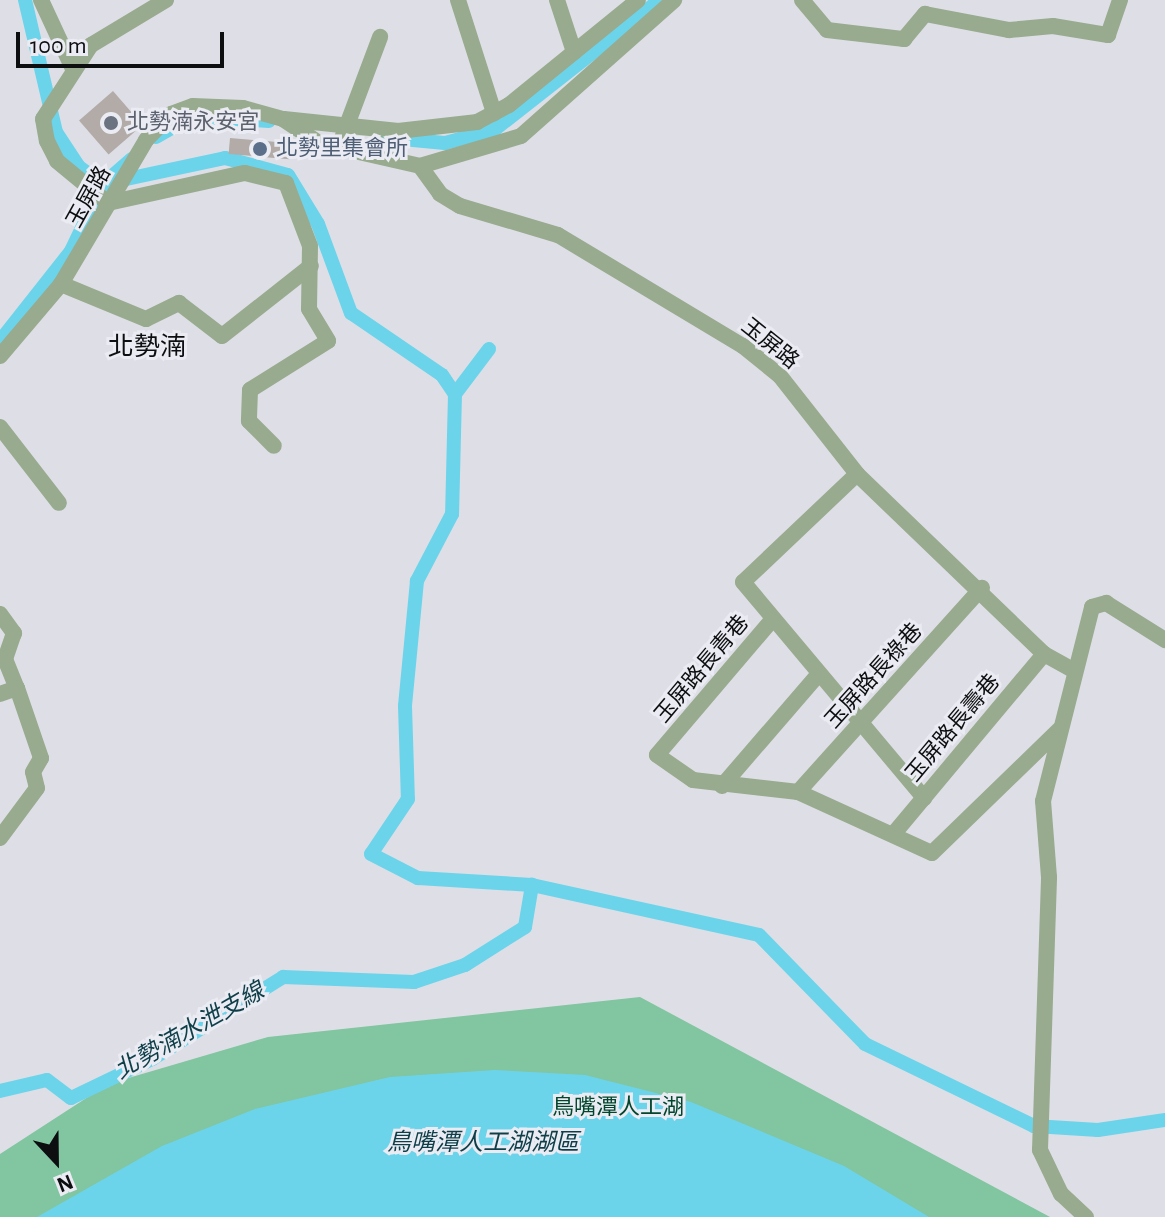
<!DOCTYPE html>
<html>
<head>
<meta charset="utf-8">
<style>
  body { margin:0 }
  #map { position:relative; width:1165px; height:1217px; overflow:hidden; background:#dedfe6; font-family:"Alegreya Sans","Noto Sans TC",sans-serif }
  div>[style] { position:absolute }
  .green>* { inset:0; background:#81c5a1 }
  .water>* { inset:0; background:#6cd4ea }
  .canal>* { height:14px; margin:-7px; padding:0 7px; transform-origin:7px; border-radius:7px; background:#6cd4ea }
  .building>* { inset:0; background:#b2aba8; transform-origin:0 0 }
  .minor>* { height:16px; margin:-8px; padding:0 8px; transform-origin:8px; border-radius:8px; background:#98ab8f }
  .dots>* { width:22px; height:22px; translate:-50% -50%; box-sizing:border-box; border:4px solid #ebecf3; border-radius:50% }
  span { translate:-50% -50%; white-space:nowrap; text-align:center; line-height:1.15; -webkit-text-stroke:6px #ebecf3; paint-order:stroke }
  .worship-label { font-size:22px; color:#5b616d }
  .left { translate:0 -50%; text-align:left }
  .service-label { font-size:22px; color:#4e5e75 }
  .street-label { font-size:22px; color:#0d0e10 }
  .park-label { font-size:22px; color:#00462c }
  .water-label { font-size:24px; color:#0e3f49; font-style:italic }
  .quarter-label { font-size:26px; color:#0d0e10 }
  .north { position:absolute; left:16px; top:1121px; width:80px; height:80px; -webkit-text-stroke:6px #ebecf3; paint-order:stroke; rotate:158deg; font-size:22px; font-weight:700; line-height:32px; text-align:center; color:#0d0e10 }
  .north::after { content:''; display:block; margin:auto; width:28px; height:36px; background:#0d0e10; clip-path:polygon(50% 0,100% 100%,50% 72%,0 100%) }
  .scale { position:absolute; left:16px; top:32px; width:208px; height:36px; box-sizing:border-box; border:4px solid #0d0e10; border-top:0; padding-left:10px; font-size:24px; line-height:28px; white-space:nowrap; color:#0d0e10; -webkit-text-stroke:6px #ebecf3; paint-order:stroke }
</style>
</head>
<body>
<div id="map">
  <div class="green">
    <div style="clip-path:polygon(640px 997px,1050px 1217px,0 1217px,0 1154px,108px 1084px,268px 1037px)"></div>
  </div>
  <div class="water">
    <div style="clip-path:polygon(495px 1070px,585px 1075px,691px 1102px,844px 1166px,929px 1217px,37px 1217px,162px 1146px,255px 1109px,390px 1077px)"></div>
  </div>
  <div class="canal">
    <div style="left:25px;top:0;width:136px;rotate:76.8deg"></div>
    <div style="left:56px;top:132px;width:42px;rotate:56.7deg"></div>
    <div style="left:79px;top:167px;width:29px;rotate:35deg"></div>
    <div style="left:103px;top:184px;width:125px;rotate:-12deg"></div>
    <div style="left:225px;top:158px;width:65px;rotate:15.1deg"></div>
    <div style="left:288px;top:175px;width:57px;rotate:58.5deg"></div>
    <div style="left:318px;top:224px;width:95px;rotate:69.7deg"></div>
    <div style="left:351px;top:313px;width:110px;rotate:34.3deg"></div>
    <div style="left:442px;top:375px;width:23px;rotate:56deg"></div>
    <div style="left:156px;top:137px;width:43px;rotate:-29.6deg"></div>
    <div style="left:193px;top:116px;width:76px;rotate:3.8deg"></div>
    <div style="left:381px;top:137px;width:64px;rotate:5.4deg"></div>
    <div style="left:445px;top:143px;width:51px;rotate:-14.9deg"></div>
    <div style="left:494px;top:130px;width:211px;rotate:-38.1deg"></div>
    <div style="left:0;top:341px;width:115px;rotate:-51.7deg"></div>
    <div style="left:71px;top:251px;width:74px;rotate:-64.5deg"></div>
    <div style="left:103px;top:184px;width:38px;rotate:-41deg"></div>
    <div style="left:489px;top:349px;width:56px;rotate:127.1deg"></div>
    <div style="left:455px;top:394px;width:120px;rotate:91.4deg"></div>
    <div style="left:452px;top:514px;width:76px;rotate:117.6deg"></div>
    <div style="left:417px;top:581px;width:126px;rotate:95.5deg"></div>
    <div style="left:405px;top:706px;width:93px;rotate:88.2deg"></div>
    <div style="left:408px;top:799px;width:66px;rotate:123.9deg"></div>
    <div style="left:371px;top:854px;width:53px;rotate:27.1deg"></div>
    <div style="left:418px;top:878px;width:114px;rotate:3.5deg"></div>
    <div style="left:532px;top:885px;width:232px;rotate:12.4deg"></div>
    <div style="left:759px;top:935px;width:152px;rotate:45.8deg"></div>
    <div style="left:865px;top:1044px;width:188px;rotate:25.9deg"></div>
    <div style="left:1034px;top:1126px;width:64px;rotate:3.6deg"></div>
    <div style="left:1098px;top:1130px;width:68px;rotate:-8.5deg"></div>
    <div style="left:0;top:1091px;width:48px;rotate:-13.2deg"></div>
    <div style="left:47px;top:1080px;width:30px;rotate:37deg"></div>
    <div style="left:71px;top:1098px;width:90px;rotate:-25.7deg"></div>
    <div style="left:152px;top:1059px;width:155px;rotate:-32deg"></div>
    <div style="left:283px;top:977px;width:131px;rotate:2.2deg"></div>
    <div style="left:414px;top:982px;width:54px;rotate:-18.4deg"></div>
    <div style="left:465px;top:965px;width:71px;rotate:-32.3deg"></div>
    <div style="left:525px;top:927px;width:43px;rotate:-80.5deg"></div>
  </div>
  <div class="building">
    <div style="left:113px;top:91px;width:45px;height:45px;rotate:49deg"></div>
    <div style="left:230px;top:138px;width:61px;height:16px;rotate:5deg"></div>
  </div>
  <div class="minor">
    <div style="left:41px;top:0;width:76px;rotate:65.1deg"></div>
    <div style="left:166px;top:0;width:87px;rotate:149deg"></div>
    <div style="left:91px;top:45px;width:88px;rotate:123deg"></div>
    <div style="left:43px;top:119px;width:22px;rotate:80deg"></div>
    <div style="left:47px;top:141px;width:22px;rotate:63deg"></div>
    <div style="left:57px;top:161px;width:66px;rotate:39.5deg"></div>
    <div style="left:108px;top:203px;width:140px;rotate:-12.4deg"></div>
    <div style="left:245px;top:173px;width:42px;rotate:13.7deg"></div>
    <div style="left:286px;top:183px;width:67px;rotate:69.1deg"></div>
    <div style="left:310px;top:246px;width:63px;rotate:90.9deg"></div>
    <div style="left:309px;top:309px;width:37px;rotate:59deg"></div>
    <div style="left:328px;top:341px;width:92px;rotate:147.9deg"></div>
    <div style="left:250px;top:390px;width:31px;rotate:92deg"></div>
    <div style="left:249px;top:421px;width:35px;rotate:45deg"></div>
    <div style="left:458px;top:0;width:119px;rotate:72.3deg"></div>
    <div style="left:557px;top:0;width:55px;rotate:71.9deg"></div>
    <div style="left:802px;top:0;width:39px;rotate:50deg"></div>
    <div style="left:827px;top:30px;width:78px;rotate:6.7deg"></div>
    <div style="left:904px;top:39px;width:33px;rotate:-50deg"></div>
    <div style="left:925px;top:14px;width:86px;rotate:10.8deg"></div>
    <div style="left:1009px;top:30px;width:44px;rotate:-5.2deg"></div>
    <div style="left:1053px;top:26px;width:56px;rotate:9.3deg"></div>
    <div style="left:1108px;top:35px;width:37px;rotate:-71deg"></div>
    <div style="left:284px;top:119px;width:115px;rotate:6deg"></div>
    <div style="left:398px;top:131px;width:80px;rotate:-6.5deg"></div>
    <div style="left:477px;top:122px;width:36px;rotate:-28deg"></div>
    <div style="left:509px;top:105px;width:166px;rotate:-39.1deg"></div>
    <div style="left:338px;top:149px;width:120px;rotate:-69.4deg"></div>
    <div style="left:420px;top:166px;width:34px;rotate:54deg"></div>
    <div style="left:440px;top:194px;width:23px;rotate:31deg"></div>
    <div style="left:460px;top:206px;width:102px;rotate:16.5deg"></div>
    <div style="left:558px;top:235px;width:216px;rotate:31deg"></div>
    <div style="left:743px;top:346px;width:48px;rotate:39deg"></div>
    <div style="left:780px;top:376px;width:125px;rotate:51.8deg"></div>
    <div style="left:857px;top:474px;width:260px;rotate:43.9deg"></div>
    <div style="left:1044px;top:654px;width:31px;rotate:29deg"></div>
    <div style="left:61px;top:284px;width:92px;rotate:22.4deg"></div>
    <div style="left:146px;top:319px;width:37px;rotate:-26deg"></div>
    <div style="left:179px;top:303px;width:54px;rotate:37.5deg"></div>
    <div style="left:222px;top:336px;width:113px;rotate:-38.2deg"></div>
    <div style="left:0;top:356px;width:94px;rotate:-49.7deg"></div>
    <div style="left:61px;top:284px;width:167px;rotate:-59.4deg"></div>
    <div style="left:146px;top:140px;width:36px;rotate:-46deg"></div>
    <div style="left:171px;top:114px;width:23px;rotate:-20deg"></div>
    <div style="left:193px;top:106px;width:50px;rotate:2.3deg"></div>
    <div style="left:243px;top:108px;width:41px;rotate:15.4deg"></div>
    <div style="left:283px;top:119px;width:43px;rotate:33.7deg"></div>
    <div style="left:319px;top:143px;width:104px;rotate:12.8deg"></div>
    <div style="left:420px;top:166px;width:105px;rotate:-16.5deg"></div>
    <div style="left:521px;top:136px;width:205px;rotate:-41.6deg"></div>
    <div style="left:0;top:427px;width:96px;rotate:52.2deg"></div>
    <div style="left:857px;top:474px;width:157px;rotate:136.5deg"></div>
    <div style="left:743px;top:582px;width:282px;rotate:50deg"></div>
    <div style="left:0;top:614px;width:24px;rotate:54deg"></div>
    <div style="left:14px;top:633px;width:28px;rotate:109deg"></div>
    <div style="left:5px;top:659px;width:31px;rotate:68deg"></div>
    <div style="left:17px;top:688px;width:18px;rotate:161deg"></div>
    <div style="left:771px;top:621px;width:176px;rotate:130.4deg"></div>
    <div style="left:657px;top:755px;width:44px;rotate:34.8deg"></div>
    <div style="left:693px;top:780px;width:106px;rotate:6.5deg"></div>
    <div style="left:798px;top:792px;width:147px;rotate:24.5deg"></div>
    <div style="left:932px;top:853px;width:177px;rotate:-44.1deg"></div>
    <div style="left:722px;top:786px;width:145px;rotate:-49.2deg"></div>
    <div style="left:798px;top:792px;width:275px;rotate:-48deg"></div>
    <div style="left:896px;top:831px;width:231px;rotate:-50.1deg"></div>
    <div style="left:0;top:838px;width:62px;rotate:-53.5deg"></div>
    <div style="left:37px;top:788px;width:16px;rotate:-104deg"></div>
    <div style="left:33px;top:772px;width:16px;rotate:-60deg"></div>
    <div style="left:41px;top:758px;width:74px;rotate:-108.9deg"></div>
    <div style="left:1086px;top:1217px;width:34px;rotate:-137deg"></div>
    <div style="left:1061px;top:1194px;width:49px;rotate:-115.5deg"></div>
    <div style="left:1040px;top:1150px;width:273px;rotate:-88.1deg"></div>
    <div style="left:1049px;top:877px;width:76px;rotate:-94.5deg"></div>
    <div style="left:1043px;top:801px;width:200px;rotate:-75.8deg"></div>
    <div style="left:1092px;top:607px;width:15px;rotate:-16deg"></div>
    <div style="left:1106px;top:603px;width:70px;rotate:32.1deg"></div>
  </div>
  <div class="dots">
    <div style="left:111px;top:123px;background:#6b7280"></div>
    <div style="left:260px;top:149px;background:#5c6f8a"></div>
  </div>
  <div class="worship-label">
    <span class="left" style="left:127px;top:123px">北勢湳永安宮</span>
  </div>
  <div class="service-label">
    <span class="left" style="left:276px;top:149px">北勢里集會所</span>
  </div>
  <div class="street-label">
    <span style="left:89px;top:197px;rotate:-61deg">玉屏路</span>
    <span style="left:770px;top:344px;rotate:39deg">玉屏路</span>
    <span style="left:702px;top:669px;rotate:-50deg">玉屏路長青巷</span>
    <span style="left:874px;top:676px;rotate:-48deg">玉屏路長祿巷</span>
    <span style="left:953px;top:728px;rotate:-50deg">玉屏路長壽巷</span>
  </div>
  <div class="park-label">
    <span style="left:618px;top:1108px">鳥嘴潭人工湖</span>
  </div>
  <div class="water-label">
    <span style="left:190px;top:1032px;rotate:-30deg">北勢湳水泄支線</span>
    <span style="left:483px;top:1144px">鳥嘴潭人工湖湖區</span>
  </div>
  <div class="quarter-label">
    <span style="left:147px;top:348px">北勢湳</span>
  </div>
  <div class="north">N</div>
  <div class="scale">100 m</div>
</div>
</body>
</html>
